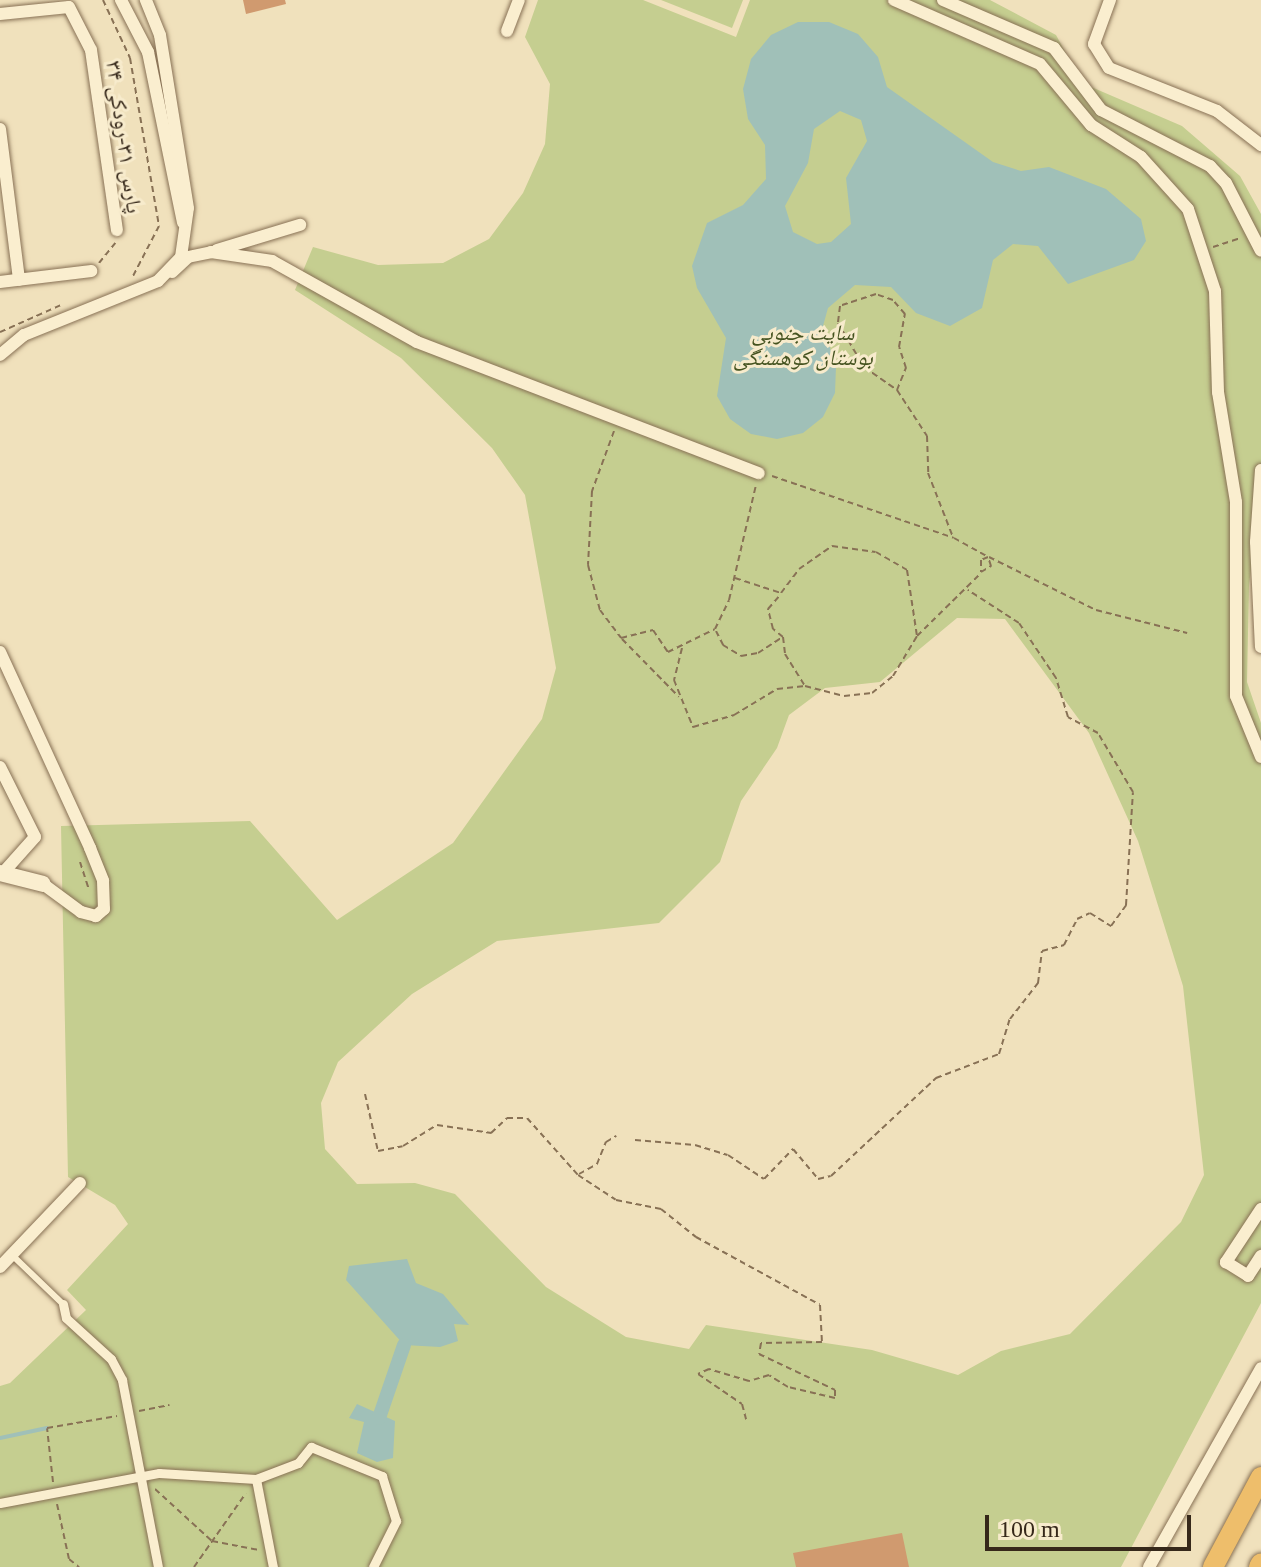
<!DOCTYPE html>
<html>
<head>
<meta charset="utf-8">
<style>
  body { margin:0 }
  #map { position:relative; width:1261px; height:1567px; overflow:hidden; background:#f0e1bc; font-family:"Times New Roman","Noto Naskh Arabic",serif }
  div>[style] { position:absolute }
  .green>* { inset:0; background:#c5ce90 }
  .water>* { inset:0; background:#a0c0b8 }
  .stream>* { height:4px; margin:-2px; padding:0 2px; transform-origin:2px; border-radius:2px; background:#a0c0b8 }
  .canal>* { height:14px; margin:-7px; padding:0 7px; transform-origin:7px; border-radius:7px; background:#a0c0b8 }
  .building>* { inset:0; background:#d09a6f }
  .path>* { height:2px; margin-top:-1px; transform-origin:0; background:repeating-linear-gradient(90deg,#887155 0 6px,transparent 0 10px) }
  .roads { filter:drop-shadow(0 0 2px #887155) drop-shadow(0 0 2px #887155) }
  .service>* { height:6px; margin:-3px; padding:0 3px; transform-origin:3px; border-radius:3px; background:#faeecf }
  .pedestrian>* { height:9px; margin:-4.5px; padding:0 4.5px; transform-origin:4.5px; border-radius:4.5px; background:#faeecf }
  .minor>* { height:12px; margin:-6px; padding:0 6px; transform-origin:6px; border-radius:6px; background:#faeecf }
  .tertiary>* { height:16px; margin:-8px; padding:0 8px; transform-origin:8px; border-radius:8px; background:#faeecf }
  .trunk>* { height:20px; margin:-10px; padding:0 10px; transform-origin:10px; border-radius:10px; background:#eebe6b }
  span { translate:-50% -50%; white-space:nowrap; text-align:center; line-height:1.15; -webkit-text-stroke:6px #f7ebcc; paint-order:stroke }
  .street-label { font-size:22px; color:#36281a }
  .park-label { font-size:22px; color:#455320; font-style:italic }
  .scale { position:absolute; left:985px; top:1515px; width:206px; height:36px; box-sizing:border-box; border:4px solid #36281a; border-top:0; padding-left:10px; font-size:24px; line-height:28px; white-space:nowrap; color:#36281a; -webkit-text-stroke:6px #f7ebcc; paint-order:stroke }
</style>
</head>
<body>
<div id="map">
  <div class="green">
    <div style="clip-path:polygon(evenodd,538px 0,643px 0,736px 37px,750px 0,990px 0,1056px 35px,1082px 83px,1182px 126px,1240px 176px,1261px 214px,1261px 493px,1249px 585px,1247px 682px,1261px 723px,1261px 1303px,1121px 1567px,0 1567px,0 1386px,10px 1383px,86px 1310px,67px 1290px,128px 1224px,115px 1205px,68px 1177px,61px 826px,250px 821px,337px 920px,453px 843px,542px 719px,556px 668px,525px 495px,492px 448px,401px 358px,295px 290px,313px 247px,378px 265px,443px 263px,489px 239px,523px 193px,545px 144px,550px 84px,525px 37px,538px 0,957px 618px,1005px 619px,1089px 733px,1138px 841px,1183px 986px,1204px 1175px,1181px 1222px,1070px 1334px,1001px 1351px,958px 1375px,872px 1350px,706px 1325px,689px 1349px,626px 1337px,546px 1287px,455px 1194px,415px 1183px,357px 1184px,325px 1149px,321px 1103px,338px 1062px,412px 994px,497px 941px,659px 923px,720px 862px,741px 801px,777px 748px,789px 715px,825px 688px,880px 682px,957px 618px)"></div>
    <div style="clip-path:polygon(661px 0,743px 0,732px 28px)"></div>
  </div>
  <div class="water">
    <div style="clip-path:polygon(evenodd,798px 22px,829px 22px,858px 34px,878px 57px,887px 87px,993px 162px,1021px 171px,1049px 167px,1106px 189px,1141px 219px,1146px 241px,1134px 260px,1068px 284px,1038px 246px,1013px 244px,993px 260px,982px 308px,950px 326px,916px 313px,891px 287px,855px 285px,828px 308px,823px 326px,836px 367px,835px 393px,823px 417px,803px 433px,777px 439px,751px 434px,730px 419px,717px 396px,726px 338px,697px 288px,692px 266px,707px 223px,743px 205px,766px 179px,765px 145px,748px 119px,743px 89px,751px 59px,771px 35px,798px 22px,840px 111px,861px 120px,867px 141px,846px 178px,851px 224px,831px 242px,817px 244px,793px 232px,785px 206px,808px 163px,814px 129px,840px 111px)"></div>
    <div style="clip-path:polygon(407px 1259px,416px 1283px,443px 1294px,469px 1325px,454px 1324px,458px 1341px,440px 1347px,404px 1345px,346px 1280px,349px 1266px)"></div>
    <div style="clip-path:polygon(357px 1404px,395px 1421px,393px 1458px,377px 1462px,357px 1453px,364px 1422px,349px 1418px)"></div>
  </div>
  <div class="stream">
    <div style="left:0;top:1438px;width:48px;rotate:-12deg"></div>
  </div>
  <div class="canal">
    <div style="left:379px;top:1418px;width:77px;rotate:-71.1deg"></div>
  </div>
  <div class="building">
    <div style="clip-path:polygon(243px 0,285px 0,286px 4px,246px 14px)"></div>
    <div style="clip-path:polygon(902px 1533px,909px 1567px,796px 1567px,793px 1553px)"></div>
  </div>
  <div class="path">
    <div style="left:103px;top:0;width:64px;rotate:65deg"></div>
    <div style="left:130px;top:58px;width:170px;rotate:80.2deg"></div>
    <div style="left:159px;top:226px;width:56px;rotate:117.5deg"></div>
    <div style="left:1213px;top:247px;width:29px;rotate:-18deg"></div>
    <div style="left:99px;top:263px;width:26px;rotate:-51deg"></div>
    <div style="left:0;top:332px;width:67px;rotate:-23.9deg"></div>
    <div style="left:897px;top:390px;width:24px;rotate:-68deg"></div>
    <div style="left:906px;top:368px;width:22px;rotate:-108deg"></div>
    <div style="left:899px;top:347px;width:34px;rotate:-80deg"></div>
    <div style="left:905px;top:314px;width:18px;rotate:-131deg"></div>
    <div style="left:893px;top:300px;width:18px;rotate:-161deg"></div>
    <div style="left:876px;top:294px;width:38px;rotate:162deg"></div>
    <div style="left:840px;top:306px;width:17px;rotate:97deg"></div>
    <div style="left:838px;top:323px;width:51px;rotate:59.4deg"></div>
    <div style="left:864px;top:367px;width:40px;rotate:34.9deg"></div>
    <div style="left:897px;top:390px;width:55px;rotate:56.9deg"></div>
    <div style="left:927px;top:436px;width:37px;rotate:88deg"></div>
    <div style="left:928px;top:473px;width:69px;rotate:68.7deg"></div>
    <div style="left:614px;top:431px;width:64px;rotate:110.1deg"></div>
    <div style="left:592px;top:491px;width:74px;rotate:93.1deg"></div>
    <div style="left:588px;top:565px;width:47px;rotate:75.1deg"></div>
    <div style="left:600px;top:610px;width:35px;rotate:53deg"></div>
    <div style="left:621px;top:638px;width:33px;rotate:-14deg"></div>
    <div style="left:653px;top:630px;width:27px;rotate:56deg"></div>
    <div style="left:668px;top:652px;width:52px;rotate:-26.1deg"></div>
    <div style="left:715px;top:629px;width:32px;rotate:-64deg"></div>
    <div style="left:729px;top:600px;width:118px;rotate:-76.8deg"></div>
    <div style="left:772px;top:476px;width:192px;rotate:18.8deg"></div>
    <div style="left:954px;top:538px;width:39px;rotate:29deg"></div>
    <div style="left:988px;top:557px;width:8px;rotate:157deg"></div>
    <div style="left:981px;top:560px;width:12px;rotate:90deg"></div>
    <div style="left:981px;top:572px;width:12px;rotate:-31deg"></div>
    <div style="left:991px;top:566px;width:9px;rotate:-108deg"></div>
    <div style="left:989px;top:557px;width:119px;rotate:26.4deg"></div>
    <div style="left:1096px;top:610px;width:94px;rotate:14.2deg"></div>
    <div style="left:735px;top:578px;width:48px;rotate:18.1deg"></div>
    <div style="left:781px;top:593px;width:30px;rotate:-53deg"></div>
    <div style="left:799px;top:569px;width:40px;rotate:-34.9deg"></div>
    <div style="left:832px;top:546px;width:44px;rotate:7.8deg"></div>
    <div style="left:876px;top:552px;width:36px;rotate:30deg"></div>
    <div style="left:907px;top:570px;width:67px;rotate:81.4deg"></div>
    <div style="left:917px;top:636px;width:88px;rotate:-44.5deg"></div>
    <div style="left:716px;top:631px;width:16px;rotate:63deg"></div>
    <div style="left:723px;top:645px;width:21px;rotate:31deg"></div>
    <div style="left:741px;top:656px;width:17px;rotate:-10deg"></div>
    <div style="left:758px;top:653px;width:30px;rotate:-33deg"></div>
    <div style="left:783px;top:637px;width:13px;rotate:-141deg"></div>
    <div style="left:773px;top:629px;width:21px;rotate:-104deg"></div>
    <div style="left:768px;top:609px;width:20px;rotate:-49deg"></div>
    <div style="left:783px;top:637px;width:17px;rotate:83deg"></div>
    <div style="left:785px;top:654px;width:38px;rotate:58deg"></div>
    <div style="left:805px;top:686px;width:40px;rotate:14.4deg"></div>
    <div style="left:844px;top:696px;width:28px;rotate:-6deg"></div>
    <div style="left:872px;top:693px;width:27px;rotate:-39deg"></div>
    <div style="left:893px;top:676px;width:47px;rotate:-59deg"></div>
    <div style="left:622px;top:639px;width:81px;rotate:45.5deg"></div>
    <div style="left:682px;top:648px;width:33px;rotate:104deg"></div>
    <div style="left:674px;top:680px;width:51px;rotate:68deg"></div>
    <div style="left:693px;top:727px;width:43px;rotate:-16.3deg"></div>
    <div style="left:734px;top:715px;width:50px;rotate:-31.2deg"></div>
    <div style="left:777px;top:689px;width:28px;rotate:-6deg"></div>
    <div style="left:80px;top:862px;width:29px;rotate:72deg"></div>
    <div style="left:365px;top:1094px;width:58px;rotate:77.2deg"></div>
    <div style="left:378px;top:1151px;width:25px;rotate:-11deg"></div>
    <div style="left:403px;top:1146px;width:40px;rotate:-32deg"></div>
    <div style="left:437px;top:1125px;width:55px;rotate:8.4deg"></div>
    <div style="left:491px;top:1133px;width:22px;rotate:-43deg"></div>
    <div style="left:507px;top:1118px;width:20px"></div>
    <div style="left:527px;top:1118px;width:76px;rotate:48.2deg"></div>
    <div style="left:578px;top:1175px;width:45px;rotate:33.3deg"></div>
    <div style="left:616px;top:1200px;width:46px;rotate:11.3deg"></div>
    <div style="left:661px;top:1209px;width:45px;rotate:38.7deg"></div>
    <div style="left:696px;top:1237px;width:141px;rotate:28.7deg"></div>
    <div style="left:820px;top:1305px;width:37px;rotate:87deg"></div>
    <div style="left:822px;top:1342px;width:61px;rotate:179.1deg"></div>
    <div style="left:761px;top:1343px;width:11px;rotate:100deg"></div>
    <div style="left:759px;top:1354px;width:84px;rotate:25.3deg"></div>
    <div style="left:835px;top:1390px;width:8px;rotate:90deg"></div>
    <div style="left:835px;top:1398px;width:48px;rotate:-166.8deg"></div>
    <div style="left:788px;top:1387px;width:22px;rotate:-148deg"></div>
    <div style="left:769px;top:1375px;width:21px;rotate:163deg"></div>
    <div style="left:749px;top:1381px;width:42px;rotate:-163.3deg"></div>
    <div style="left:709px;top:1369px;width:12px;rotate:156deg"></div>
    <div style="left:698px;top:1374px;width:53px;rotate:34.3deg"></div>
    <div style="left:742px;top:1404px;width:16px;rotate:75deg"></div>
    <div style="left:635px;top:1140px;width:60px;rotate:4.8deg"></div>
    <div style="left:695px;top:1145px;width:34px;rotate:17deg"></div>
    <div style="left:728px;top:1155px;width:43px;rotate:33.7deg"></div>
    <div style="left:764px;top:1179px;width:42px;rotate:-46deg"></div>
    <div style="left:793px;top:1149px;width:39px;rotate:50deg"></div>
    <div style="left:818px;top:1179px;width:13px;rotate:-13deg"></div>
    <div style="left:831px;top:1176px;width:144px;rotate:-43deg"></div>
    <div style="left:936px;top:1078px;width:67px;rotate:-20.9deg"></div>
    <div style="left:999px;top:1054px;width:37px;rotate:-73deg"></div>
    <div style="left:1010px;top:1019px;width:46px;rotate:-52.1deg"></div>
    <div style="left:1038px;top:983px;width:32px;rotate:-83deg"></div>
    <div style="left:1042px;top:951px;width:23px;rotate:-15deg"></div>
    <div style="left:1064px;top:945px;width:29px;rotate:-63deg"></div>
    <div style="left:1077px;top:919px;width:14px;rotate:-25deg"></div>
    <div style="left:1090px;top:913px;width:25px;rotate:32deg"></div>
    <div style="left:1111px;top:926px;width:26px;rotate:-54deg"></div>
    <div style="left:1126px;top:905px;width:113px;rotate:-86.5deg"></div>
    <div style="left:1133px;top:792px;width:69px;rotate:-120.7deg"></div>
    <div style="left:1098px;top:733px;width:34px;rotate:-152deg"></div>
    <div style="left:1068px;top:717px;width:41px;rotate:-107.1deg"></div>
    <div style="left:1056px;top:678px;width:66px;rotate:-123.9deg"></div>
    <div style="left:1019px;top:623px;width:61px;rotate:-147.1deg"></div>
    <div style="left:579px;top:1174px;width:21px;rotate:-29deg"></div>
    <div style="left:597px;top:1164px;width:24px;rotate:-68deg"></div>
    <div style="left:606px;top:1142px;width:12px;rotate:-31deg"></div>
    <div style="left:139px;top:1411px;width:31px;rotate:-11deg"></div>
    <div style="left:53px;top:1482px;width:54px;rotate:-96.3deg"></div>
    <div style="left:47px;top:1428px;width:71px;rotate:-9.7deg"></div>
    <div style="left:155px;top:1489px;width:77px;rotate:42.4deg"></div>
    <div style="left:212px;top:1541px;width:48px;rotate:10.8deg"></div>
    <div style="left:57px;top:1504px;width:56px;rotate:77.7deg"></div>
    <div style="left:69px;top:1559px;width:13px;rotate:39deg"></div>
    <div style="left:194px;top:1567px;width:90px;rotate:-54.9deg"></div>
  </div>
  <div class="roads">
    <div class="service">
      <div style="left:12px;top:1255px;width:71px;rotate:43.9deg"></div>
    </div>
    <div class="pedestrian">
      <div style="left:63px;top:1304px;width:14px;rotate:78deg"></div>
      <div style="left:66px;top:1318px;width:61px;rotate:42.3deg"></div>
      <div style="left:111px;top:1359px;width:24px;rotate:62deg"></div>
      <div style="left:122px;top:1380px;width:190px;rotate:79.1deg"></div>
      <div style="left:256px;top:1479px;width:90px;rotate:79.1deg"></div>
      <div style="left:0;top:1503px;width:162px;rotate:-10.7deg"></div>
      <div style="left:159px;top:1473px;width:97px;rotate:3.5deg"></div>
      <div style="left:256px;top:1479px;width:45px;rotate:-20.9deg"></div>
      <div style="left:298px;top:1463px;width:21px;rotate:-51deg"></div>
      <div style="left:311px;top:1447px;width:77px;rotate:22.2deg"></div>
      <div style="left:382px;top:1476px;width:47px;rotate:72.7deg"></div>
      <div style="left:396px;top:1521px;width:51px;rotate:116.6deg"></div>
    </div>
    <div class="minor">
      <div style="left:121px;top:0;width:59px;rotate:62.6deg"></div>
      <div style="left:148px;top:52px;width:174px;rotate:78.4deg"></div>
      <div style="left:894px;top:0;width:159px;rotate:23.7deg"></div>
      <div style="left:1040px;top:64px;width:80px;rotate:50.1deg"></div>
      <div style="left:1091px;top:125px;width:59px;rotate:32.6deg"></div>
      <div style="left:1141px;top:157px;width:70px;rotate:47.9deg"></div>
      <div style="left:1188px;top:209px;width:86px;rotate:71.8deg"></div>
      <div style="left:1215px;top:291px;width:101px;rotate:88.3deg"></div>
      <div style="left:1218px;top:392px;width:111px;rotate:80.7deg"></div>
      <div style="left:1236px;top:502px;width:194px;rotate:90deg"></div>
      <div style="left:1236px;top:696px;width:66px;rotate:67.7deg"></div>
      <div style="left:943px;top:0;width:121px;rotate:23.4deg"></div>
      <div style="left:1054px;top:48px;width:78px;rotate:52.8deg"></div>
      <div style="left:1101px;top:110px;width:123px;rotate:27.2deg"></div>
      <div style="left:1210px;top:166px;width:23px;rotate:47deg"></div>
      <div style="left:1226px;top:183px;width:76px;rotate:62.8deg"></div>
      <div style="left:1110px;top:0;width:47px;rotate:110deg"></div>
      <div style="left:1094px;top:44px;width:28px;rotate:58deg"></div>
      <div style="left:1109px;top:68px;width:116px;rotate:21.7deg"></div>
      <div style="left:1217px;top:111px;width:56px;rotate:37.7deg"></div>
      <div style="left:0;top:14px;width:69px;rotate:-5.8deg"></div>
      <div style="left:69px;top:7px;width:48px;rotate:62.9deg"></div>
      <div style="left:91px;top:50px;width:182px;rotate:81.8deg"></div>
      <div style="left:507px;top:31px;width:33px;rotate:-69deg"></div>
      <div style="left:0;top:129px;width:152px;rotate:82.8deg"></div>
      <div style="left:217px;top:250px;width:87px;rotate:-16.8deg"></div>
      <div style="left:172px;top:272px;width:22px;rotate:-43deg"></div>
      <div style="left:188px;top:257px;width:24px;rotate:-12deg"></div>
      <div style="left:211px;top:252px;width:62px;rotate:8.4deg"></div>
      <div style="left:272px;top:261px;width:166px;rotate:29.2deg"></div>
      <div style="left:417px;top:342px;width:366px;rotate:21deg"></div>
      <div style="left:0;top:282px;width:92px;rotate:-6.9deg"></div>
      <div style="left:0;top:355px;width:31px;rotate:-40deg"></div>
      <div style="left:24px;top:335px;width:144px;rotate:-21.9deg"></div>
      <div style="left:158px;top:281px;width:33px;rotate:-46deg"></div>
      <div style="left:181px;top:257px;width:49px;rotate:-81.9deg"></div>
      <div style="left:188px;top:208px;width:175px;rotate:-99.2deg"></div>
      <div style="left:160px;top:35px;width:38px;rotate:-112deg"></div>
      <div style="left:1261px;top:470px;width:72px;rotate:94deg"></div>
      <div style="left:1256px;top:542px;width:105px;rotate:87.3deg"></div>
      <div style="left:0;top:652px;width:216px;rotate:65.3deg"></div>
      <div style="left:90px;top:848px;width:35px;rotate:68deg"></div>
      <div style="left:103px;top:881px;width:28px;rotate:88deg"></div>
      <div style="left:104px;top:909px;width:11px;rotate:139deg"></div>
      <div style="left:96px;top:916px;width:16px;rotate:-165deg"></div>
      <div style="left:81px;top:912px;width:47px;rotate:-143.6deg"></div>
      <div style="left:0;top:767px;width:78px;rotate:63.4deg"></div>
      <div style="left:35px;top:837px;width:50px;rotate:131.7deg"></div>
      <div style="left:1261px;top:1209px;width:64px;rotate:123.4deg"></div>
      <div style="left:1226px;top:1262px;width:26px;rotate:32deg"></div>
      <div style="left:1248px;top:1276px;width:24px;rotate:-57deg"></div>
      <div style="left:0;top:1267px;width:116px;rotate:-46.4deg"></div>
      <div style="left:1149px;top:1567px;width:228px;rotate:-60.6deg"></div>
    </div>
    <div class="tertiary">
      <div style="left:0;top:873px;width:44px;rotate:14.3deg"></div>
    </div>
    <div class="trunk">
      <div style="left:1213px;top:1567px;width:102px;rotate:-61.9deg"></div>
      <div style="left:1259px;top:1567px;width:4px;rotate:-63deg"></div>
    </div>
  </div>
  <div class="street-label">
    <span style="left:124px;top:137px;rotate:82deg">پارس ۳۱-رودکی ۳۴</span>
  </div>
  <div class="park-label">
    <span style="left:803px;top:345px">سایت جنوبی<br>بوستان کوهسنگی</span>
  </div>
  <div class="scale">100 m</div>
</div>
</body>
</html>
